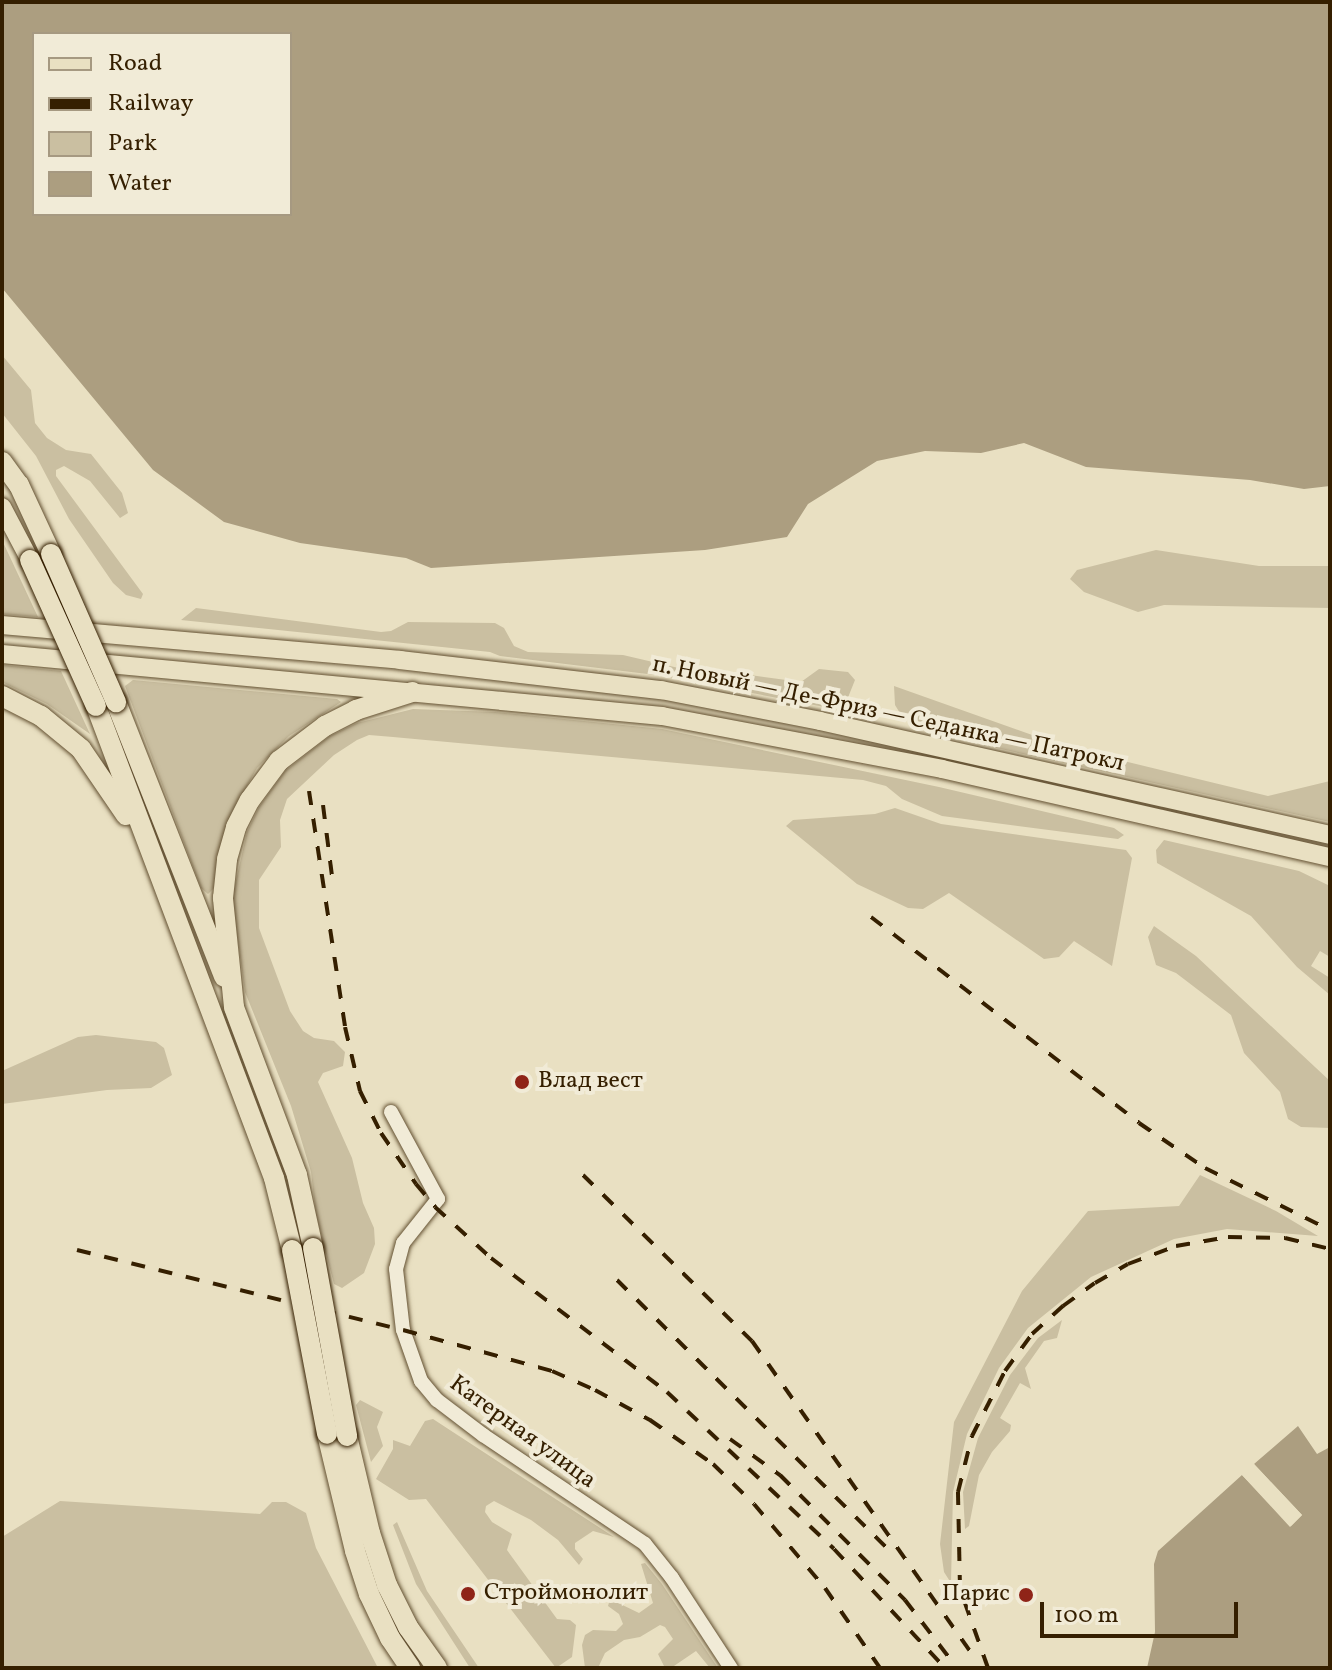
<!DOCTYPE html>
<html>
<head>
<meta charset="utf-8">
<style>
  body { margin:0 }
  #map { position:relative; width:1332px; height:1670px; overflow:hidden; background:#e9e0c2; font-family:Vollkorn,serif }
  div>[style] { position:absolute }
  .green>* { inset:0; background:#cabfa1 }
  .water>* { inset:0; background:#ac9e80 }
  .pier>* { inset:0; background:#e9e0c2 }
  .roads { filter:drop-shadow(0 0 2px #624f30) drop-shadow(0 0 2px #624f30) }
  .minor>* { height:14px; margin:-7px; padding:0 7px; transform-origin:7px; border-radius:7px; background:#f1ebd7 }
  .major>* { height:18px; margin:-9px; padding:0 9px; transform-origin:9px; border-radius:9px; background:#e9e0c2 }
  .highway>* { height:20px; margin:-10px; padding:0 10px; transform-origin:10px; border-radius:10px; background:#e9e0c2 }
  .rail>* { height:4px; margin-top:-2px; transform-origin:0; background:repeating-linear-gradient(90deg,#351f00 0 14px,transparent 0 28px) }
  .bridges { filter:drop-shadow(0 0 2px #351f00) drop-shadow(0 0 2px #351f00) }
  .highway-bridge>* { height:20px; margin:-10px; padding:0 10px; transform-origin:10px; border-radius:10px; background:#e9e0c2 }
  .dots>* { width:22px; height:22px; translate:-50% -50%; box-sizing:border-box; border:4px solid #f1ebd7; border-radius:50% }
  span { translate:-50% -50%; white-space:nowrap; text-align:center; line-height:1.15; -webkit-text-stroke:8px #f1ebd7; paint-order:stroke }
  .street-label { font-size:24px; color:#351f00 }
  .poi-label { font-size:24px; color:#351f00 }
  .left { translate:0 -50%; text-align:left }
  .right { translate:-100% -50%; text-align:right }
  .frame { position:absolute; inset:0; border:4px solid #351f00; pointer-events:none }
  .legend { position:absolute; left:32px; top:32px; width:260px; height:184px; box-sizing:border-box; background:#f1ebd7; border:2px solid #a69981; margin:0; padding:10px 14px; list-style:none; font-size:24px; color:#351f00 }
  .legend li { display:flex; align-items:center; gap:16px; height:40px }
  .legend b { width:40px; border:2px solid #a69981 }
  .scale { position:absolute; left:1040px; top:1602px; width:198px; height:36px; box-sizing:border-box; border:4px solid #351f00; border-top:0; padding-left:10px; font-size:24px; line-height:28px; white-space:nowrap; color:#351f00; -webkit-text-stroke:6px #f1ebd7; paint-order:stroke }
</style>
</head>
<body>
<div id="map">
  <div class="green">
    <div style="clip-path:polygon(2px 355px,31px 390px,35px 423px,47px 438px,66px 450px,91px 454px,122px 493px,128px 513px,120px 518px,90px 481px,64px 466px,56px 470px,56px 476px,143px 594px,141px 599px,126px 595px,113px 583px,69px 519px,36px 456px,2px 413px)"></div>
    <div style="clip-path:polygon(2px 540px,38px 617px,2px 614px)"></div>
    <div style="clip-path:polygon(1156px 550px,1259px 566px,1330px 566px,1330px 608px,1164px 605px,1138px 612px,1084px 592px,1070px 579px,1077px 570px)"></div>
    <div style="clip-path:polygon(196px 608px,381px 632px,391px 631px,408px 622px,495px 623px,504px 628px,514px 646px,528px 652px,623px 655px,717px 677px,750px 675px,801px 682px,819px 669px,848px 672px,855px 680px,847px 700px,835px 709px,664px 676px,500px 656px,490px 652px,181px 620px)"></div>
    <div style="clip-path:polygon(2px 665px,61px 671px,90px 734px,47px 704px,2px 682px)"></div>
    <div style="clip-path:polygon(133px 680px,337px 699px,341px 702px,289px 736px,257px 768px,227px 822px,214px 888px,208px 894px,201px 888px,125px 686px)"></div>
    <div style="clip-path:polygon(894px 686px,1066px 747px,1268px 796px,1330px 781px,1330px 822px,942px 736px,903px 718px,895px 705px)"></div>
    <div style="clip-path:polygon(413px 709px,495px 712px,662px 729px,939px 787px,1114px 828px,1124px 835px,1118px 839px,942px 816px,902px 799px,886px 786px,863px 780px,393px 737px,369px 735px,357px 740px,334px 755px,287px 799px,280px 820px,281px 847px,259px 880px,259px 928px,290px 1011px,303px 1031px,314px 1038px,334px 1041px,345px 1052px,343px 1066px,323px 1073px,318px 1082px,352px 1158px,363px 1203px,374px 1228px,375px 1244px,364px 1273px,342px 1288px,334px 1284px,316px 1215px,311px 1172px,291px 1106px,245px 992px,232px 898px,247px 832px,259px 807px,285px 771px,330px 736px,357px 723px)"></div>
    <div style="clip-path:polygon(895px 808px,941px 824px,1126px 850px,1132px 858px,1112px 966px,1074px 941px,1059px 957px,1044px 959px,949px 893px,923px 909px,908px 908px,857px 884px,786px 826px,793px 820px,875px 814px)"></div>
    <div style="clip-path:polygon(1164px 840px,1299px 871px,1330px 886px,1330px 957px,1320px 951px,1311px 966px,1330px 978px,1330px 995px,1297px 967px,1251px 916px,1157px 863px,1156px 850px)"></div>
    <div style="clip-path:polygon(1154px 926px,1196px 956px,1330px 1081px,1330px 1128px,1301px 1127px,1288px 1119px,1280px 1092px,1244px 1053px,1231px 1015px,1176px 973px,1156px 965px,1148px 937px)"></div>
    <div style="clip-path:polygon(96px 1035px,156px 1042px,164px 1048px,172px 1075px,151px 1088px,107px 1090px,2px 1104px,2px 1071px,78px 1037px)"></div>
    <div style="clip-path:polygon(1200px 1175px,1276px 1211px,1318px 1236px,1227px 1229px,1174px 1239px,1091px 1277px,1028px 1328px,999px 1368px,967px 1434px,953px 1492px,951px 1583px,944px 1572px,940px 1544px,954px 1422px,1022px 1291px,1088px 1211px,1179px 1206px)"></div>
    <div style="clip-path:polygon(1062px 1320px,1057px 1338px,1044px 1341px,1025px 1368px,1031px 1389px,1020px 1383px,1000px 1418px,1011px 1425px,1010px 1431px,992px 1452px,979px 1475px,969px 1526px,965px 1529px,963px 1492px,978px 1438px,1010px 1375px,1038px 1338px)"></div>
    <div style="clip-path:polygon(360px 1400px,383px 1412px,377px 1427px,383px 1446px,371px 1462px,356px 1405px)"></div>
    <div style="clip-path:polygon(433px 1419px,614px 1537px,593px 1531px,575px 1543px,575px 1549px,583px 1559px,579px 1565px,558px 1540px,531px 1520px,494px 1501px,486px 1506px,485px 1512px,492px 1522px,512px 1534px,507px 1550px,557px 1619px,570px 1620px,576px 1625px,572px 1657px,556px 1668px,426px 1499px,409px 1500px,376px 1479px,393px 1449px,393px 1440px,410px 1446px,425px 1421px)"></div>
    <div style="clip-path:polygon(60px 1501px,260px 1514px,272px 1502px,286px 1502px,306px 1513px,316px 1548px,378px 1668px,2px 1668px,2px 1537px)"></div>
    <div style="clip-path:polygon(397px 1522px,427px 1591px,479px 1668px,470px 1668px,416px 1584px,393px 1525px)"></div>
    <div style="clip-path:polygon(645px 1563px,662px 1584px,718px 1668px,710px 1668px,696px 1651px,671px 1668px,665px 1668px,658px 1654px,673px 1639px,665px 1627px,660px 1625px,640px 1637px,624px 1640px,605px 1653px,598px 1668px,585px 1668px,582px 1645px,585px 1635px,593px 1630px,616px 1631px,623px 1624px,619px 1614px,608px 1606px,610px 1599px,639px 1613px,653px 1603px,641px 1564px)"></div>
  </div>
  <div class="water">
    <div style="clip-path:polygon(evenodd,2px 2px,1330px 2px,1330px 486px,1304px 489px,1250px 480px,1086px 467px,1024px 443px,981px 453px,925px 451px,877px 461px,808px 504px,787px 537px,705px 550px,431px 568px,406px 558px,300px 543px,224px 522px,153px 470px,2px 288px,2px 2px,34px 34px,290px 34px,290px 214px,34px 214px,34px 34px)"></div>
    <div style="clip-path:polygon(1298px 1426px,1317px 1454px,1330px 1447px,1330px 1668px,1147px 1668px,1155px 1632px,1154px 1564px,1158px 1551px,1242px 1475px,1291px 1526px,1302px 1515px,1254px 1464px)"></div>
  </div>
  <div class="pier">
    <div style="clip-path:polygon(1254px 1464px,1302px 1515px,1290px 1527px,1242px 1475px,1245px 1472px,1291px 1521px,1297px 1515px,1251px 1466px)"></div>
  </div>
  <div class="roads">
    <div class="minor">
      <div style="left:391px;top:1112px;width:99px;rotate:61.6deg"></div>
      <div style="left:438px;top:1199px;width:56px;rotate:128.5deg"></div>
      <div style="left:403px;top:1243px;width:27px;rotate:105deg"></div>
      <div style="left:396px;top:1269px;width:61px;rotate:83.5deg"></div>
      <div style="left:403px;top:1330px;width:54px;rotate:70.6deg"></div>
      <div style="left:421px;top:1381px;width:25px;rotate:50deg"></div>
      <div style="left:437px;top:1400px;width:58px;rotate:37.3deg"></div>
      <div style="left:483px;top:1435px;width:195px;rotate:33.9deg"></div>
      <div style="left:645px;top:1544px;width:43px;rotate:51.5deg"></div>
      <div style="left:672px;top:1578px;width:108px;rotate:56.8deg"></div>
    </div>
    <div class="major">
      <div style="left:2px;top:507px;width:60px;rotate:62.2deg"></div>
      <div style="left:2px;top:625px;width:400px;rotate:5deg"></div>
      <div style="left:400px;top:660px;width:263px;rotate:6.6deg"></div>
      <div style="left:661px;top:690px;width:162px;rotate:11deg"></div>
      <div style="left:820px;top:721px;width:523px;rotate:12.6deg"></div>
      <div style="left:2px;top:654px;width:663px;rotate:5.37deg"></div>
      <div style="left:662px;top:716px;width:285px;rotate:10.7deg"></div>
      <div style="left:942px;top:769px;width:398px;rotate:12.8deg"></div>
    </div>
    <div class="highway">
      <div style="left:2px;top:462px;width:29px;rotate:54deg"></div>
      <div style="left:19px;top:485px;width:76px;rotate:65.1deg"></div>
      <div style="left:2px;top:696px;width:44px;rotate:27.1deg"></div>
      <div style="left:41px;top:716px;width:52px;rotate:39.5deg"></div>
      <div style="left:81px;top:749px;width:80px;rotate:55.7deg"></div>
      <div style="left:116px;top:702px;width:295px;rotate:68.5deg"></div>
      <div style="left:96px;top:706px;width:504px;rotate:69.34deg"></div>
      <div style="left:274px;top:1178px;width:74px;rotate:76deg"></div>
      <div style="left:313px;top:1248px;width:75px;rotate:-102.4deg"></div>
      <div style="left:297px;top:1175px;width:179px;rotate:-110.6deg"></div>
      <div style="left:234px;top:1007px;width:110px;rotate:-95.8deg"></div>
      <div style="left:223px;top:898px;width:39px;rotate:-84deg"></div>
      <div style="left:227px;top:859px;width:33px;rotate:-74deg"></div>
      <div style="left:236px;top:827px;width:30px;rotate:-63deg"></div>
      <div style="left:250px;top:800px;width:49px;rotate:-53.4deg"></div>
      <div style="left:279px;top:761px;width:58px;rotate:-37.3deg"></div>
      <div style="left:325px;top:726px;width:35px;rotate:-27deg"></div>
      <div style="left:356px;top:710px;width:59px;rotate:-17.8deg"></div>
      <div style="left:327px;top:1434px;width:120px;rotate:76.5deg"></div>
      <div style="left:355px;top:1551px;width:45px;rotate:72deg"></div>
      <div style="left:369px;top:1594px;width:49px;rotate:64.5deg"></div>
      <div style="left:390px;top:1638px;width:36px;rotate:56deg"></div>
      <div style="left:347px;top:1436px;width:100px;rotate:76.7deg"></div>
      <div style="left:370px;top:1533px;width:55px;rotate:71.9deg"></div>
      <div style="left:387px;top:1585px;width:47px;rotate:63.4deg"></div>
      <div style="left:408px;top:1627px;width:50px;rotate:54.7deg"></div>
    </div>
  </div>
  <div class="rail">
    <div style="left:309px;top:791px;width:239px;rotate:81.3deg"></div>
    <div style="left:345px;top:1027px;width:66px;rotate:76.8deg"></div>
    <div style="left:360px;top:1091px;width:47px;rotate:63.4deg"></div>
    <div style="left:381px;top:1133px;width:62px;rotate:55.5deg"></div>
    <div style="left:416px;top:1184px;width:30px;rotate:50deg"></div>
    <div style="left:435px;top:1207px;width:76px;rotate:42.3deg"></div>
    <div style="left:491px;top:1258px;width:221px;rotate:37.3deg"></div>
    <div style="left:667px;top:1392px;width:229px;rotate:43.2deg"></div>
    <div style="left:834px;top:1549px;width:163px;rotate:47deg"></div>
    <div style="left:323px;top:805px;width:80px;rotate:82.8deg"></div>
    <div style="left:871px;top:917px;width:338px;rotate:37.5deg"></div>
    <div style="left:1139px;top:1123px;width:80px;rotate:34.3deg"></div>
    <div style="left:1205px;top:1168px;width:140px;rotate:26.4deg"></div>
    <div style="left:583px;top:1175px;width:237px;rotate:44.5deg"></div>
    <div style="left:752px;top:1341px;width:388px;rotate:54.9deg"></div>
    <div style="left:77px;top:1250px;width:336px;rotate:13.8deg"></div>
    <div style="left:403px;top:1330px;width:155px;rotate:15.4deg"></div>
    <div style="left:552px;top:1371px;width:47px;rotate:23.8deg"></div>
    <div style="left:595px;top:1390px;width:63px;rotate:28.6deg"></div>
    <div style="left:650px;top:1420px;width:77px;rotate:34.9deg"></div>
    <div style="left:713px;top:1464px;width:57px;rotate:44.3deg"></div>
    <div style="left:754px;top:1504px;width:110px;rotate:49.8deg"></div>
    <div style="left:825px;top:1588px;width:97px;rotate:55.5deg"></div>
    <div style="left:617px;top:1280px;width:389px;rotate:44.8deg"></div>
    <div style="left:730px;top:1439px;width:62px;rotate:35.8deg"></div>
    <div style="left:780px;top:1475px;width:177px;rotate:45deg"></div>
    <div style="left:905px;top:1600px;width:86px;rotate:52.6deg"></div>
    <div style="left:988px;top:1668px;width:84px;rotate:-109.5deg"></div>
    <div style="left:960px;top:1589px;width:97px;rotate:-91.2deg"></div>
    <div style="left:958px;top:1492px;width:58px;rotate:-76deg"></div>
    <div style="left:972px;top:1436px;width:73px;rotate:-63.1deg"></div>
    <div style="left:1005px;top:1371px;width:46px;rotate:-53.9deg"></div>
    <div style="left:1032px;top:1334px;width:42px;rotate:-42.1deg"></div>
    <div style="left:1063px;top:1306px;width:39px;rotate:-36deg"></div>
    <div style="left:1095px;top:1283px;width:38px;rotate:-30deg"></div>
    <div style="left:1128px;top:1264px;width:51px;rotate:-20.6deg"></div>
    <div style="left:1176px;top:1246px;width:53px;rotate:-9.8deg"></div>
    <div style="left:1228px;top:1237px;width:57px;rotate:1deg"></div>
    <div style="left:1285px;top:1238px;width:46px;rotate:13.7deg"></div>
  </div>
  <div class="bridges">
    <div class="highway-bridge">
      <div style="left:51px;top:554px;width:162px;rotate:66.3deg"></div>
      <div style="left:30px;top:560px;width:160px;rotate:65.7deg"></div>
      <div style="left:313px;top:1248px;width:191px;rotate:79.7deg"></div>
      <div style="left:292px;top:1250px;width:187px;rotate:79.2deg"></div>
    </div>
  </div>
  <div class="dots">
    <div style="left:522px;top:1082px;background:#8f2418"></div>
    <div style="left:468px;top:1594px;background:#8f2418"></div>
    <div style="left:1026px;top:1595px;background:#8f2418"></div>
  </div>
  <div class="street-label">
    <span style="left:888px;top:715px;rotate:12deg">п. Новый — Де-Фриз — Седанка — Патрокл</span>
    <span style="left:522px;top:1433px;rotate:36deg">Катерная улица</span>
  </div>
  <div class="poi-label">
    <span class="left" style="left:538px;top:1082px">Влад вест</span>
    <span class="left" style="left:484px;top:1594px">Строймонолит</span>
    <span class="right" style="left:1010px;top:1595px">Парис</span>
  </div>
  <div class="frame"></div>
  <ul class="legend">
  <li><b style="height:10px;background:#e9e0c2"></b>Road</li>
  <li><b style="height:10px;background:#351f00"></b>Railway</li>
  <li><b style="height:22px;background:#cabfa1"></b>Park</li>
  <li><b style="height:22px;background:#ac9e80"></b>Water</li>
  </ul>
  <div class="scale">100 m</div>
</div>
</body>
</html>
